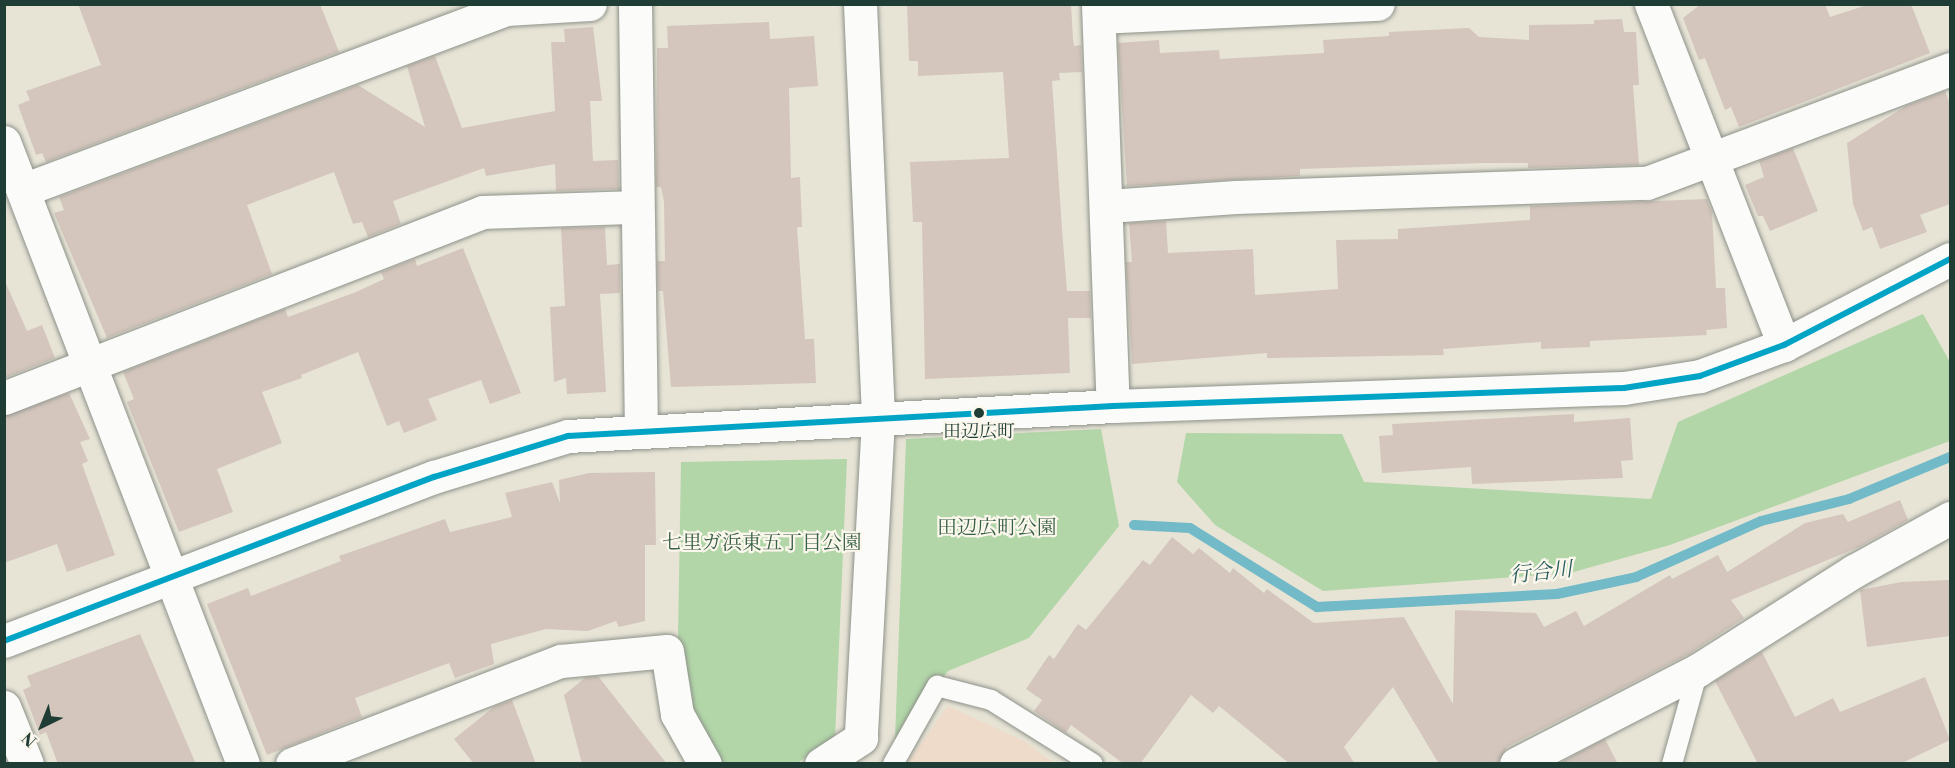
<!DOCTYPE html>
<html>
<head>
<meta charset="utf-8">
<style>
  body { margin:0 }
  #map { position:relative; width:1955px; height:768px; overflow:hidden; background:#e7e4d6; font-family:"Libre Bodoni","Noto Serif JP",serif }
  div>[style] { position:absolute }
  .built>* { inset:0; background:#eedbca }
  .green>* { inset:0; background:#b2d6a8 }
  .stream>* { height:10px; margin:-5px; padding:0 5px; transform-origin:5px; border-radius:5px; background:#72bac7 }
  .building>* { inset:0; background:#d4c6bd }
  .roads { filter:drop-shadow(0 0 2px #8e928a) drop-shadow(0 0 2px #8e928a) }
  .service>* { height:20px; margin:-10px; padding:0 10px; transform-origin:10px; border-radius:10px; background:#fbfbf9 }
  .minor>* { height:33px; margin:-16.5px; padding:0 16.5px; transform-origin:16.5px; border-radius:16.5px; background:#fbfbf9 }
  .tertiary>* { height:33px; margin:-16.5px; padding:0 16.5px; transform-origin:16.5px; border-radius:16.5px; background:#fbfbf9 }
  .bus-1>* { height:6px; margin:-3px; padding:0 3px; transform-origin:3px; border-radius:3px; background:#02a4c6 }
  .dots>* { width:16px; height:16px; translate:-50% -50%; box-sizing:border-box; border:3px solid #fbf7ec; border-radius:50% }
  span { translate:-50% -50%; white-space:nowrap; text-align:center; line-height:1.15; -webkit-text-stroke:4.5px #fbf7ec; paint-order:stroke }
  .bus-label { font-size:18px; color:#1f3d34 }
  .park-label { font-size:20px; color:#396048 }
  .water-label { font-size:21px; color:#295d5e; font-style:italic }
  .frame { position:absolute; inset:0; border:6px solid #1f3d34; pointer-events:none }
  .north { position:absolute; left:12px; top:696px; width:60px; height:60px; -webkit-text-stroke:4px #fbf7ec; paint-order:stroke; rotate:223deg; font-size:16px; font-weight:700; line-height:24px; text-align:center; color:#1f3d34 }
  .north::after { content:''; display:block; margin:auto; width:21px; height:27px; background:#1f3d34; clip-path:polygon(50% 0,100% 100%,50% 72%,0 100%) }
</style>
</head>
<body>
<div id="map">
  <div class="built">
    <div style="clip-path:polygon(948px 706px,1024px 741px,1054px 763px,907px 763px)"></div>
  </div>
  <div class="green">
    <div style="clip-path:polygon(1923px 314px,1950px 362px,1950px 441px,1670px 545px,1570px 573px,1323px 591px,1215px 525px,1177px 482px,1186px 433px,1342px 434px,1364px 482px,1651px 499px,1678px 422px)"></div>
    <div style="clip-path:polygon(1101px 429px,1119px 526px,1029px 638px,948px 671px,895px 740px,906px 439px)"></div>
    <div style="clip-path:polygon(847px 459px,835px 739px,797px 763px,721px 763px,686px 704px,678px 637px,681px 462px)"></div>
  </div>
  <div class="stream">
    <div style="left:1134px;top:525px;width:56px;rotate:3.1deg"></div>
    <div style="left:1190px;top:528px;width:150px;rotate:31.9deg"></div>
    <div style="left:1317px;top:607px;width:240px;rotate:-3.1deg"></div>
    <div style="left:1557px;top:594px;width:81px;rotate:-12.1deg"></div>
    <div style="left:1636px;top:577px;width:137px;rotate:-24.1deg"></div>
    <div style="left:1761px;top:521px;width:91px;rotate:-14deg"></div>
    <div style="left:1849px;top:499px;width:109px;rotate:-22.6deg"></div>
  </div>
  <div class="building">
    <div style="clip-path:polygon(78px 4px,320px 4px,339px 52px,46px 162px,42px 153px,36px 155px,18px 105px,30px 100px,26px 91px,101px 65px)"></div>
    <div style="clip-path:polygon(907px 4px,1071px 4px,1073px 39px,1074px 46px,1081px 45px,1082px 72px,1059px 73px,1060px 80px,1052px 81px,1062px 229px,1067px 291px,1090px 291px,1091px 318px,1068px 318px,1070px 373px,925px 379px,922px 222px,913px 222px,910px 162px,1009px 158px,1003px 72px,918px 76px,918px 61px,909px 61px)"></div>
    <div style="clip-path:polygon(1701px 4px,1825px 4px,1830px 17px,1870px 4px,1911px 4px,1930px 53px,1739px 127px,1731px 107px,1725px 110px,1705px 58px,1699px 60px,1683px 18px)"></div>
    <div style="clip-path:polygon(1622px 19px,1624px 32px,1636px 32px,1639px 85px,1633px 85px,1639px 165px,1528px 168px,1528px 163px,1484px 163px,1300px 169px,1300px 176px,1127px 186px,1118px 43px,1159px 40px,1160px 53px,1219px 50px,1220px 59px,1324px 53px,1323px 40px,1389px 36px,1389px 32px,1469px 28px,1479px 37px,1529px 40px,1529px 25px,1594px 24px,1594px 20px)"></div>
    <div style="clip-path:polygon(769px 22px,770px 39px,814px 36px,818px 86px,789px 88px,791px 178px,800px 177px,802px 227px,797px 227px,805px 339px,814px 339px,816px 383px,671px 387px,663px 291px,658px 291px,657px 261px,665px 261px,664px 202px,661px 187px,656px 187px,657px 48px,668px 48px,667px 26px)"></div>
    <div style="clip-path:polygon(593px 27px,602px 101px,590px 101px,593px 161px,618px 160px,619px 189px,556px 191px,555px 164px,486px 176px,484px 168px,393px 201px,401px 224px,368px 237px,362px 222px,353px 224px,334px 172px,247px 205px,272px 274px,107px 338px,54px 213px,64px 210px,59px 197px,358px 85px,425px 127px,407px 66px,435px 56px,462px 128px,555px 111px,551px 42px,565px 42px,564px 29px)"></div>
    <div style="clip-path:polygon(1945px 91px,1950px 104px,1950px 204px,1920px 215px,1927px 232px,1880px 249px,1872px 227px,1863px 231px,1853px 204px,1847px 143px,1906px 106px)"></div>
    <div style="clip-path:polygon(1793px 148px,1818px 211px,1770px 231px,1763px 216px,1758px 216px,1745px 185px,1764px 177px,1759px 161px)"></div>
    <div style="clip-path:polygon(1707px 199px,1712px 212px,1716px 288px,1725px 288px,1727px 328px,1706px 330px,1707px 335px,1590px 341px,1590px 347px,1541px 349px,1541px 342px,1443px 349px,1444px 355px,1267px 358px,1267px 353px,1132px 364px,1126px 262px,1132px 262px,1129px 223px,1166px 221px,1168px 253px,1253px 249px,1255px 295px,1338px 289px,1336px 240px,1398px 239px,1398px 229px,1530px 220px,1530px 206px)"></div>
    <div style="clip-path:polygon(605px 227px,607px 265px,620px 264px,620px 293px,600px 294px,606px 392px,567px 394px,566px 378px,554px 382px,550px 307px,565px 306px,561px 228px)"></div>
    <div style="clip-path:polygon(463px 248px,521px 393px,490px 404px,481px 380px,428px 399px,437px 420px,404px 433px,399px 421px,387px 426px,358px 352px,301px 375px,302px 378px,262px 392px,282px 443px,217px 469px,233px 512px,179px 532px,127px 402px,134px 399px,123px 372px,285px 309px,288px 317px,356px 292px,384px 279px,381px 272px,415px 259px,417px 266px)"></div>
    <div style="clip-path:polygon(4px 279px,27px 331px,42px 325px,55px 358px,4px 378px)"></div>
    <div style="clip-path:polygon(69px 393px,90px 439px,80px 442px,88px 461px,82px 464px,115px 555px,67px 572px,57px 544px,4px 563px,4px 416px)"></div>
    <div style="clip-path:polygon(1574px 414px,1574px 422px,1630px 418px,1633px 460px,1621px 461px,1623px 478px,1472px 484px,1471px 467px,1382px 473px,1379px 436px,1393px 435px,1392px 424px)"></div>
    <div style="clip-path:polygon(655px 472px,656px 545px,645px 545px,645px 621px,619px 627px,616px 621px,588px 631px,546px 629px,491px 644px,494px 664px,455px 678px,449px 663px,355px 698px,362px 717px,267px 755px,207px 604px,248px 588px,251px 596px,341px 561px,339px 556px,445px 519px,450px 532px,512px 517px,505px 493px,552px 482px,560px 503px,559px 480px,589px 473px)"></div>
    <div style="clip-path:polygon(1900px 500px,1908px 520px,1859px 547px,1731px 600px,1744px 618px,1689px 654px,1507px 747px,1497px 764px,1439px 764px,1393px 687px,1344px 747px,1355px 764px,1290px 764px,1219px 706px,1213px 713px,1191px 695px,1140px 764px,1124px 764px,1071px 725px,1066px 733px,1034px 711px,1042px 700px,1026px 689px,1049px 655px,1054px 659px,1078px 624px,1086px 630px,1143px 560px,1150px 565px,1172px 537px,1193px 554px,1199px 548px,1230px 573px,1233px 568px,1264px 593px,1267px 589px,1314px 623px,1404px 617px,1453px 704px,1455px 610px,1536px 613px,1544px 627px,1576px 611px,1584px 626px,1670px 575px,1672px 579px,1718px 555px,1727px 572px,1805px 523px,1843px 514px,1848px 522px)"></div>
    <div style="clip-path:polygon(1950px 580px,1950px 636px,1867px 647px,1860px 590px,1901px 582px)"></div>
    <div style="clip-path:polygon(140px 634px,196px 764px,58px 764px,46px 732px,40px 735px,23px 690px,31px 686px,27px 676px)"></div>
    <div style="clip-path:polygon(1762px 652px,1795px 717px,1833px 698px,1840px 712px,1925px 677px,1950px 740px,1900px 764px,1758px 764px,1715px 681px)"></div>
    <div style="clip-path:polygon(598px 676px,667px 764px,582px 764px,564px 695px,586px 677px)"></div>
    <div style="clip-path:polygon(512px 700px,536px 764px,474px 764px,454px 739px,495px 706px)"></div>
    <div style="clip-path:polygon(1605px 739px,1618px 764px,1558px 764px)"></div>
  </div>
  <div class="roads">
    <div class="service">
      <div style="left:893px;top:764px;width:90px;rotate:-60.6deg"></div>
      <div style="left:937px;top:686px;width:56px;rotate:14.5deg"></div>
      <div style="left:991px;top:700px;width:120px;rotate:32.1deg"></div>
      <div style="left:1672px;top:764px;width:98px;rotate:-74.5deg"></div>
    </div>
    <div class="minor">
      <div style="left:635px;top:4px;width:426px;rotate:89.2deg"></div>
      <div style="left:1098px;top:4px;width:402px;rotate:87.9deg"></div>
      <div style="left:1651px;top:4px;width:366px;rotate:68.7deg"></div>
      <div style="left:1099px;top:17px;width:279px;rotate:-2.7deg"></div>
      <div style="left:4px;top:142px;width:666px;rotate:68.98deg"></div>
      <div style="left:23px;top:190px;width:516px;rotate:-20.54deg"></div>
      <div style="left:506px;top:9px;width:84px;rotate:-3.4deg"></div>
      <div style="left:1108px;top:206px;width:128px;rotate:-4deg"></div>
      <div style="left:1236px;top:197px;width:411px;rotate:-2deg"></div>
      <div style="left:1647px;top:183px;width:324px;rotate:-20.6deg"></div>
      <div style="left:4px;top:398px;width:514px;rotate:-21.22deg"></div>
      <div style="left:483px;top:212px;width:153px;rotate:-1.9deg"></div>
      <div style="left:4px;top:707px;width:61px;rotate:68deg"></div>
      <div style="left:292px;top:764px;width:288px;rotate:-21deg"></div>
      <div style="left:561px;top:661px;width:106px;rotate:-5.4deg"></div>
      <div style="left:667px;top:651px;width:64px;rotate:81deg"></div>
      <div style="left:677px;top:714px;width:57px;rotate:60.8deg"></div>
      <div style="left:821px;top:764px;width:48px;rotate:-33deg"></div>
      <div style="left:1516px;top:764px;width:205px;rotate:-27.3deg"></div>
      <div style="left:1698px;top:670px;width:185px;rotate:-32.4deg"></div>
      <div style="left:1854px;top:571px;width:110px;rotate:-28.9deg"></div>
    </div>
    <div class="tertiary">
      <div style="left:860px;top:4px;width:415px;rotate:87.5deg"></div>
      <div style="left:878px;top:419px;width:319px;rotate:93.1deg"></div>
      <div style="left:4px;top:641px;width:460px;rotate:-20.9deg"></div>
      <div style="left:434px;top:477px;width:140px;rotate:-17deg"></div>
      <div style="left:568px;top:436px;width:546px;rotate:-3.15deg"></div>
      <div style="left:1113px;top:406px;width:511px;rotate:-2.02deg"></div>
      <div style="left:1624px;top:388px;width:77px;rotate:-9deg"></div>
      <div style="left:1700px;top:376px;width:90px;rotate:-20.3deg"></div>
      <div style="left:1784px;top:345px;width:187px;rotate:-27.4deg"></div>
    </div>
  </div>
  <div class="bus-1">
    <div style="left:4px;top:641px;width:460px;rotate:-20.9deg"></div>
    <div style="left:434px;top:477px;width:140px;rotate:-17deg"></div>
    <div style="left:568px;top:436px;width:546px;rotate:-3.15deg"></div>
    <div style="left:1113px;top:406px;width:511px;rotate:-2.02deg"></div>
    <div style="left:1624px;top:388px;width:77px;rotate:-9deg"></div>
    <div style="left:1700px;top:376px;width:90px;rotate:-20.3deg"></div>
    <div style="left:1784px;top:345px;width:187px;rotate:-27.4deg"></div>
  </div>
  <div class="dots">
    <div style="left:979px;top:413px;background:#1f3d34"></div>
  </div>
  <div class="bus-label">
    <span style="left:979px;top:432px">田辺広町</span>
  </div>
  <div class="park-label">
    <span style="left:997px;top:528px">田辺広町公園</span>
    <span style="left:762px;top:543px">七里ガ浜東五丁目公園</span>
  </div>
  <div class="water-label">
    <span style="left:1541px;top:573px;rotate:-6deg">行合川</span>
  </div>
  <div class="frame"></div>
  <div class="north">N</div>
</div>
</body>
</html>
